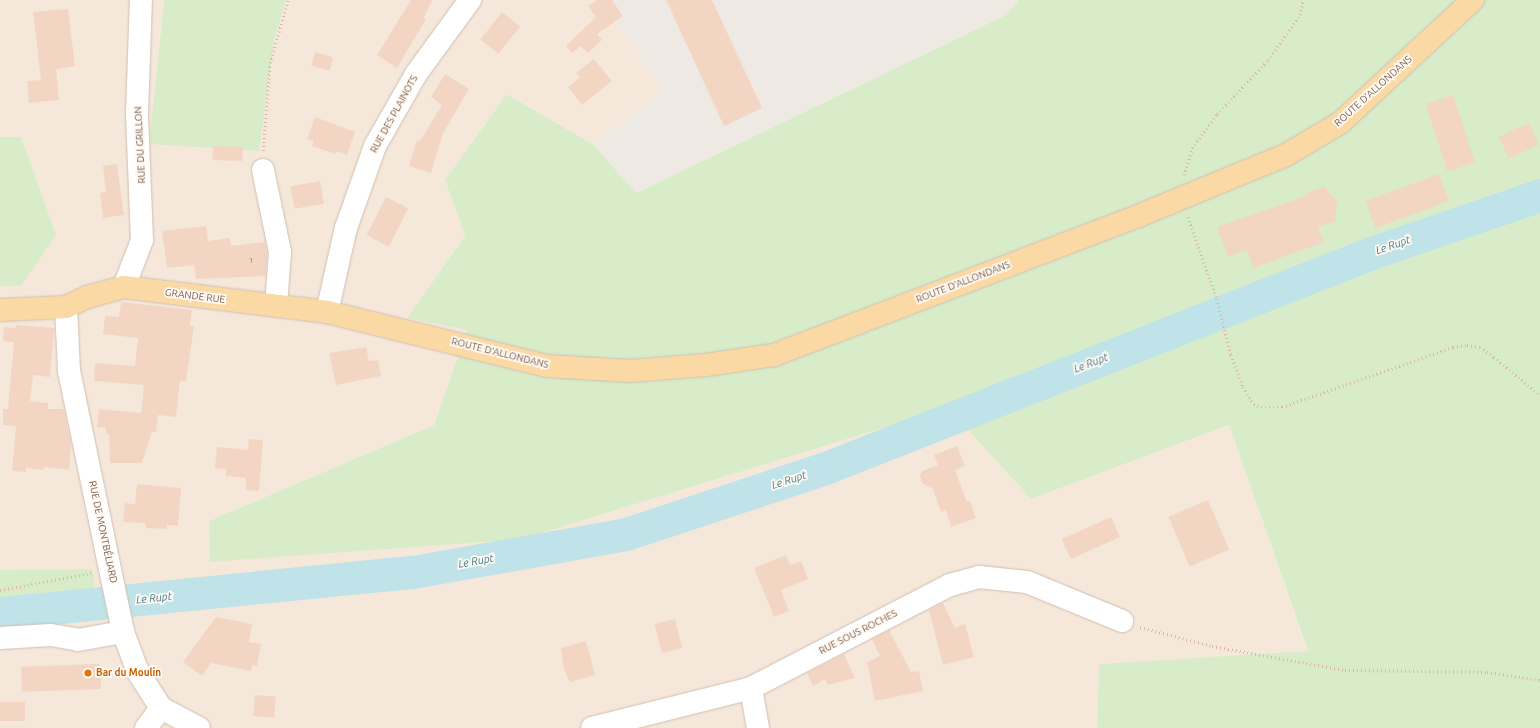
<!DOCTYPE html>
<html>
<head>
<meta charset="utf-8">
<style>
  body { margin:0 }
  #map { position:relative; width:1540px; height:728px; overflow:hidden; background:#fdf6ec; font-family:Ubuntu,sans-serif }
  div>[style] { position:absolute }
  .residential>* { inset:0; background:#f5e8da }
  .industrial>* { inset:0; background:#efe9e4 }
  .green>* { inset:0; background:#d8ecc9 }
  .river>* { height:33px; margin:-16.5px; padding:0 16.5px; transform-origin:16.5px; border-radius:16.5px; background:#bfe3e8 }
  .building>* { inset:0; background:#f3d5c3; transform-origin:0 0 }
  .path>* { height:2.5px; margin-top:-1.25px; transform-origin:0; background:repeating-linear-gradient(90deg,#d9b8a5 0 1px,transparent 0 4px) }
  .roads { filter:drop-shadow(0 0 1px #d1beb0) drop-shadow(0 0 1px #d1beb0) }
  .minor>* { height:22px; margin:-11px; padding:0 11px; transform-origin:11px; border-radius:11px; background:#fff }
  .major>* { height:22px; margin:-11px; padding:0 11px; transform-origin:11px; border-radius:11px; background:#fbd9a5 }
  .dots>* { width:11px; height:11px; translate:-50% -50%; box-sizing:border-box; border:2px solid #fffaf3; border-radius:50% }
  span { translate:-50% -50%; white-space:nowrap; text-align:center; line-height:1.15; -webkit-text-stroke:3.5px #fffaf3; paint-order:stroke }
  .number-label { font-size:8px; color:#987a6a }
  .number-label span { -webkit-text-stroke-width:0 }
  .street-label { font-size:10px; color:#7a5c4d }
  .food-label { font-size:10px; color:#c56008; font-weight:700 }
  .left { translate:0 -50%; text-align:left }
  .water-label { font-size:11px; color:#437c86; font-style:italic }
</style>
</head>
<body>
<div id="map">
  <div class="residential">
    <div style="clip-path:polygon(0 0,164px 0,149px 143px,274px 41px,286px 0,600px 0,663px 89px,594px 145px,508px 94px,445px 180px,465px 236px,407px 318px,467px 330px,434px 425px,209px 521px,522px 539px,948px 408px,1031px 499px,1229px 425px,1308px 652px,1099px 664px,1097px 728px,0 728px)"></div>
  </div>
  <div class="industrial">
    <div style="clip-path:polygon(600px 0,1019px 0,1006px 15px,636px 193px,594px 145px,662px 89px)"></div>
  </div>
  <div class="green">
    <div style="clip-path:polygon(164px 0,286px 0,274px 41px,259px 151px,149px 144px)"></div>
    <div style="clip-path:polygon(1019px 0,1540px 0,1540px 728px,1097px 728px,1099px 664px,1308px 651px,1229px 425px,1031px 499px,948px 408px,522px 539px,210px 562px,209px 521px,434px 425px,467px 330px,407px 318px,465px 236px,445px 180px,507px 94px,594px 145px,636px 193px,1006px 15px)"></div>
    <div style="clip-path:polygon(0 137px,21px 137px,56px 235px,21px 286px,0 286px)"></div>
    <div style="clip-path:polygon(92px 569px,95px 588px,0 603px,0 570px)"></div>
  </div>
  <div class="river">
    <div style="left:0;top:613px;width:415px;rotate:-5.7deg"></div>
    <div style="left:413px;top:572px;width:216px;rotate:-10.1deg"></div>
    <div style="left:626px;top:534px;width:207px;rotate:-18.3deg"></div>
    <div style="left:823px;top:469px;width:589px;rotate:-21.51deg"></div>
    <div style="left:1371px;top:253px;width:179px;rotate:-18.9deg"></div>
  </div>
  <div class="building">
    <div style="clip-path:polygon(411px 0,432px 0,424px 18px,426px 19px,397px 68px,377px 55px)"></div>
    <div style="clip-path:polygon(597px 0,612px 0,623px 16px,597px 34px,602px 40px,588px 53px,581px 46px,572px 53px,566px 46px,596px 17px,588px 6px)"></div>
    <div style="clip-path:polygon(666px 0,712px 0,762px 108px,724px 126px)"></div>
    <div style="clip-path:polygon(68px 9px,75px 66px,56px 69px,59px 100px,29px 103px,27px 81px,41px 80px,33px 12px)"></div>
    <div style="left:502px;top:12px;width:23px;height:35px;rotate:38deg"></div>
    <div style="left:315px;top:52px;width:19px;height:14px;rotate:16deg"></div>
    <div style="clip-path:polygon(594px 59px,612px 81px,582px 105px,568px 87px,580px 77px,576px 73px)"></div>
    <div style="clip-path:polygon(445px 74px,469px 89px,443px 133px,431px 173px,409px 166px,417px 140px,420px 141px,442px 105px,431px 97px)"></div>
    <div style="left:1453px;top:95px;width:71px;height:29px;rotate:72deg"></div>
    <div style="clip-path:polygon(315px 117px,355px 132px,347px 155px,336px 151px,335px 154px,312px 146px,314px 141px,307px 139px)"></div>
    <div style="left:1529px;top:123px;width:24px;height:33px;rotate:66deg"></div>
    <div style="left:213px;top:146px;width:30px;height:14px;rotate:2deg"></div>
    <div style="clip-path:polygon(117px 164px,124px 215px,103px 218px,100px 193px,106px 192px,103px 166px)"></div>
    <div style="left:1439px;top:174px;width:29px;height:78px;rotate:70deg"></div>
    <div style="left:320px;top:181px;width:23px;height:30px;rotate:80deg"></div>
    <div style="clip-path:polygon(1324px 187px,1337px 200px,1335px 221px,1318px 227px,1324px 242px,1253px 268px,1247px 250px,1228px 257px,1217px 227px,1306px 196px,1307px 193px)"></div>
    <div style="left:386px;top:197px;width:25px;height:43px;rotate:27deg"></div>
    <div style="clip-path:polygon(206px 226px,208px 241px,230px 238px,231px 246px,265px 242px,267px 253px,266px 276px,196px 279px,194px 265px,167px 268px,162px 231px)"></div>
    <div style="clip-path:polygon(121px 302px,192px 310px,190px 326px,194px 326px,186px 381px,180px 381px,176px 417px,158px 415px,156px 432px,152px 432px,142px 463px,110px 463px,109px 434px,106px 434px,106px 428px,97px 427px,99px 409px,141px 413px,144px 385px,94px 381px,95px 363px,135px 366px,138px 338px,103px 334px,105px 316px,119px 317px)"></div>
    <div style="clip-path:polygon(16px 325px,54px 328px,50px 377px,33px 375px,30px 401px,48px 403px,48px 409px,64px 409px,71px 446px,69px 470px,44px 467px,43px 470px,26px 468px,26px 472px,12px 471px,16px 426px,3px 425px,3px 409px,8px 409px,14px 342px,3px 341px,4px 327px,15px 328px)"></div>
    <div style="clip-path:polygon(366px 347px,369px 361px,378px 360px,381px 376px,336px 385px,329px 353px)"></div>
    <div style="clip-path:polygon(249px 439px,263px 440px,259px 491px,246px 490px,246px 478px,226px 476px,226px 469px,215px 468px,217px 447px,248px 450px)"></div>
    <div style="clip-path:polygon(957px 446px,965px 466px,955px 470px,967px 502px,970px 501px,976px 518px,951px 527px,946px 510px,941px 512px,933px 489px,922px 483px,920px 476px,922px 471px,938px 465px,934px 455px)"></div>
    <div style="clip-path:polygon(137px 484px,181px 488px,178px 526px,167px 525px,167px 529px,146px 528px,145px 523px,123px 522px,125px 503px,135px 504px)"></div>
    <div style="left:1208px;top:500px;width:54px;height:43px;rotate:67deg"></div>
    <div style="left:1111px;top:517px;width:22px;height:54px;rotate:66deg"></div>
    <div style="clip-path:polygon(786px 555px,790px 565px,801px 561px,808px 579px,781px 590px,789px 611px,774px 617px,754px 568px)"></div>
    <div style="clip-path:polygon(943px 603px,955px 628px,965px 624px,974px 657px,943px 665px,929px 610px)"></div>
    <div style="clip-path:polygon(216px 617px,252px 624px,249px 642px,261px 644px,257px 666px,252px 665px,251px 671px,211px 663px,202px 676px,183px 662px)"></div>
    <div style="left:675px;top:619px;width:30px;height:21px;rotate:76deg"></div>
    <div style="clip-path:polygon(889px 630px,911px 672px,919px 671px,923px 691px,875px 701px,867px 662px,880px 656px,872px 639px)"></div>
    <div style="clip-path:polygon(586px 641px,595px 675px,570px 682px,564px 669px,561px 648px)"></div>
    <div style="clip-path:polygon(844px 654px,855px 678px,828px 685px,825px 679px,813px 686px,807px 673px)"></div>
    <div style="left:100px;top:664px;width:25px;height:79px;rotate:88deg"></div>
    <div style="left:255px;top:695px;width:21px;height:21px;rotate:5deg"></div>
    <div style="left:25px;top:702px;width:19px;height:25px;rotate:90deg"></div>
  </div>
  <div class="path">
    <div style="left:263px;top:151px;width:88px;rotate:-85.5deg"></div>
    <div style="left:270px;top:63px;width:66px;rotate:-74.1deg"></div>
    <div style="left:1184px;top:175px;width:28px;rotate:-73deg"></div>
    <div style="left:1192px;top:148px;width:42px;rotate:-53.7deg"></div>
    <div style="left:1217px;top:114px;width:74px;rotate:-46.6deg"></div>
    <div style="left:1268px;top:60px;width:55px;rotate:-54.6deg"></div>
    <div style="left:1300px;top:15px;width:15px;rotate:-79deg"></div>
    <div style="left:1188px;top:217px;width:87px;rotate:70.5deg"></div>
    <div style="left:1217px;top:299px;width:58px;rotate:76deg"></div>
    <div style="left:1231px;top:355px;width:34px;rotate:69deg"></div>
    <div style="left:1243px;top:387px;width:20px;rotate:57deg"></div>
    <div style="left:1254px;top:404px;width:8px;rotate:23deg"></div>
    <div style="left:1261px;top:407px;width:21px"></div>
    <div style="left:1282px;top:407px;width:181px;rotate:-19.3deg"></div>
    <div style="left:1453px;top:347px;width:14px;rotate:-8deg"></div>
    <div style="left:1467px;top:345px;width:13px;rotate:9deg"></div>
    <div style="left:1480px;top:347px;width:17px;rotate:36deg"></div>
    <div style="left:1494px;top:357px;width:60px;rotate:39.6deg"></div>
    <div style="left:0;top:590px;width:93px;rotate:-10.6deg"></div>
    <div style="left:1140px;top:627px;width:74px;rotate:14.8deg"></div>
    <div style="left:1212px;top:646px;width:135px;rotate:10.2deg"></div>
    <div style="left:1345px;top:670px;width:142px;rotate:0.8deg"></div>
    <div style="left:1487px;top:672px;width:54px;rotate:8.6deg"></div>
  </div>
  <div class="roads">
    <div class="minor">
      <div style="left:263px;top:170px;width:84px;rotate:78.3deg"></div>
      <div style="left:280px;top:252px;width:53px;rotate:94.3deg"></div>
      <div style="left:124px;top:287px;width:50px;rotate:-69deg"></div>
      <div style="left:142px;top:240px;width:127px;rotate:-92.3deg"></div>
      <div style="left:137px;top:113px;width:113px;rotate:-88deg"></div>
      <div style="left:66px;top:307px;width:64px;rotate:87.3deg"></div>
      <div style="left:69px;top:371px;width:267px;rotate:78.3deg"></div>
      <div style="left:123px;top:632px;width:43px;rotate:69.4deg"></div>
      <div style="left:138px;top:672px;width:43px;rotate:57.4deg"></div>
      <div style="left:161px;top:708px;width:43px;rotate:27.8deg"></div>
      <div style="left:327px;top:312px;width:86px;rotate:-77.3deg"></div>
      <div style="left:346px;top:228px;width:87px;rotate:-70.5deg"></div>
      <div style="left:375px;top:146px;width:83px;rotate:-60.3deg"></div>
      <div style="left:416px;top:74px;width:92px;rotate:-53.9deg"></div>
      <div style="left:0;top:638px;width:51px;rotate:-3.4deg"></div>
      <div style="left:51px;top:635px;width:27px;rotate:10deg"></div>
      <div style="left:78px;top:640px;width:46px;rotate:-10.1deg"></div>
      <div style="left:751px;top:688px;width:41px;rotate:80.1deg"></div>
      <div style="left:146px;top:728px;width:25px;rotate:-53deg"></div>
      <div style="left:592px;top:728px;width:164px;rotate:-14.1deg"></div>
      <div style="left:751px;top:688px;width:224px;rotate:-27.4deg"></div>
      <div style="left:950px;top:585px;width:30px;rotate:-15deg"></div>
      <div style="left:979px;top:577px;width:48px;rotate:5.9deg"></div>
      <div style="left:1027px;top:582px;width:103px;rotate:22.3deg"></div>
    </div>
    <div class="major">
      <div style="left:0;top:310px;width:66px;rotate:-2.6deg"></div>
      <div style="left:66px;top:307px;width:23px;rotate:-25deg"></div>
      <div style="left:87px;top:297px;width:38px;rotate:-15deg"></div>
      <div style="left:124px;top:287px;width:205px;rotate:7deg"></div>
      <div style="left:327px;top:312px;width:227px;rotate:13.8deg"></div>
      <div style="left:547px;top:366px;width:83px;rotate:3.4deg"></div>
      <div style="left:630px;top:371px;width:76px;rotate:-4.5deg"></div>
      <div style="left:706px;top:365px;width:69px;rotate:-8.4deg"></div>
      <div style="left:774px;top:355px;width:390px;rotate:-20.9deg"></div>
      <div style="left:1138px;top:216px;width:160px;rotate:-22.4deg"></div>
      <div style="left:1286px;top:155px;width:63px;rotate:-30.7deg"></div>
      <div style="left:1340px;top:123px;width:181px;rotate:-42.8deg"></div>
    </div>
  </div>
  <div class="dots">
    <div style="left:88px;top:673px;background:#e8710a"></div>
  </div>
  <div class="number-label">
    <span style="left:251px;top:261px">1</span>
  </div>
  <div class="street-label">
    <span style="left:1373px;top:91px;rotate:-42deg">ROUTE D’ALLONDANS</span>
    <span style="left:394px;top:114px;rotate:-61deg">RUE DES PLAINOTS</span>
    <span style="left:140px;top:145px;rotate:-93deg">RUE DU GRILLON</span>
    <span style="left:963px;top:282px;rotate:-21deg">ROUTE D’ALLONDANS</span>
    <span style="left:195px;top:296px;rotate:7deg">GRANDE RUE</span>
    <span style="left:500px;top:353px;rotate:14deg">ROUTE D’ALLONDANS</span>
    <span style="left:103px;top:532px;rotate:78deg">RUE DE MONTBÉLIARD</span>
    <span style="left:858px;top:632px;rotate:-27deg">RUE SOUS ROCHES</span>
  </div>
  <div class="food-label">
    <span class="left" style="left:96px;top:673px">Bar du Moulin</span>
  </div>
  <div class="water-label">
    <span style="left:1393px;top:245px;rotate:-19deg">Le Rupt</span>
    <span style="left:1091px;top:363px;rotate:-21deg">Le Rupt</span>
    <span style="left:789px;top:480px;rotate:-18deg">Le Rupt</span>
    <span style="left:476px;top:561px;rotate:-10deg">Le Rupt</span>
    <span style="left:154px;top:598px;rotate:-6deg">Le Rupt</span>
  </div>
</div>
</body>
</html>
